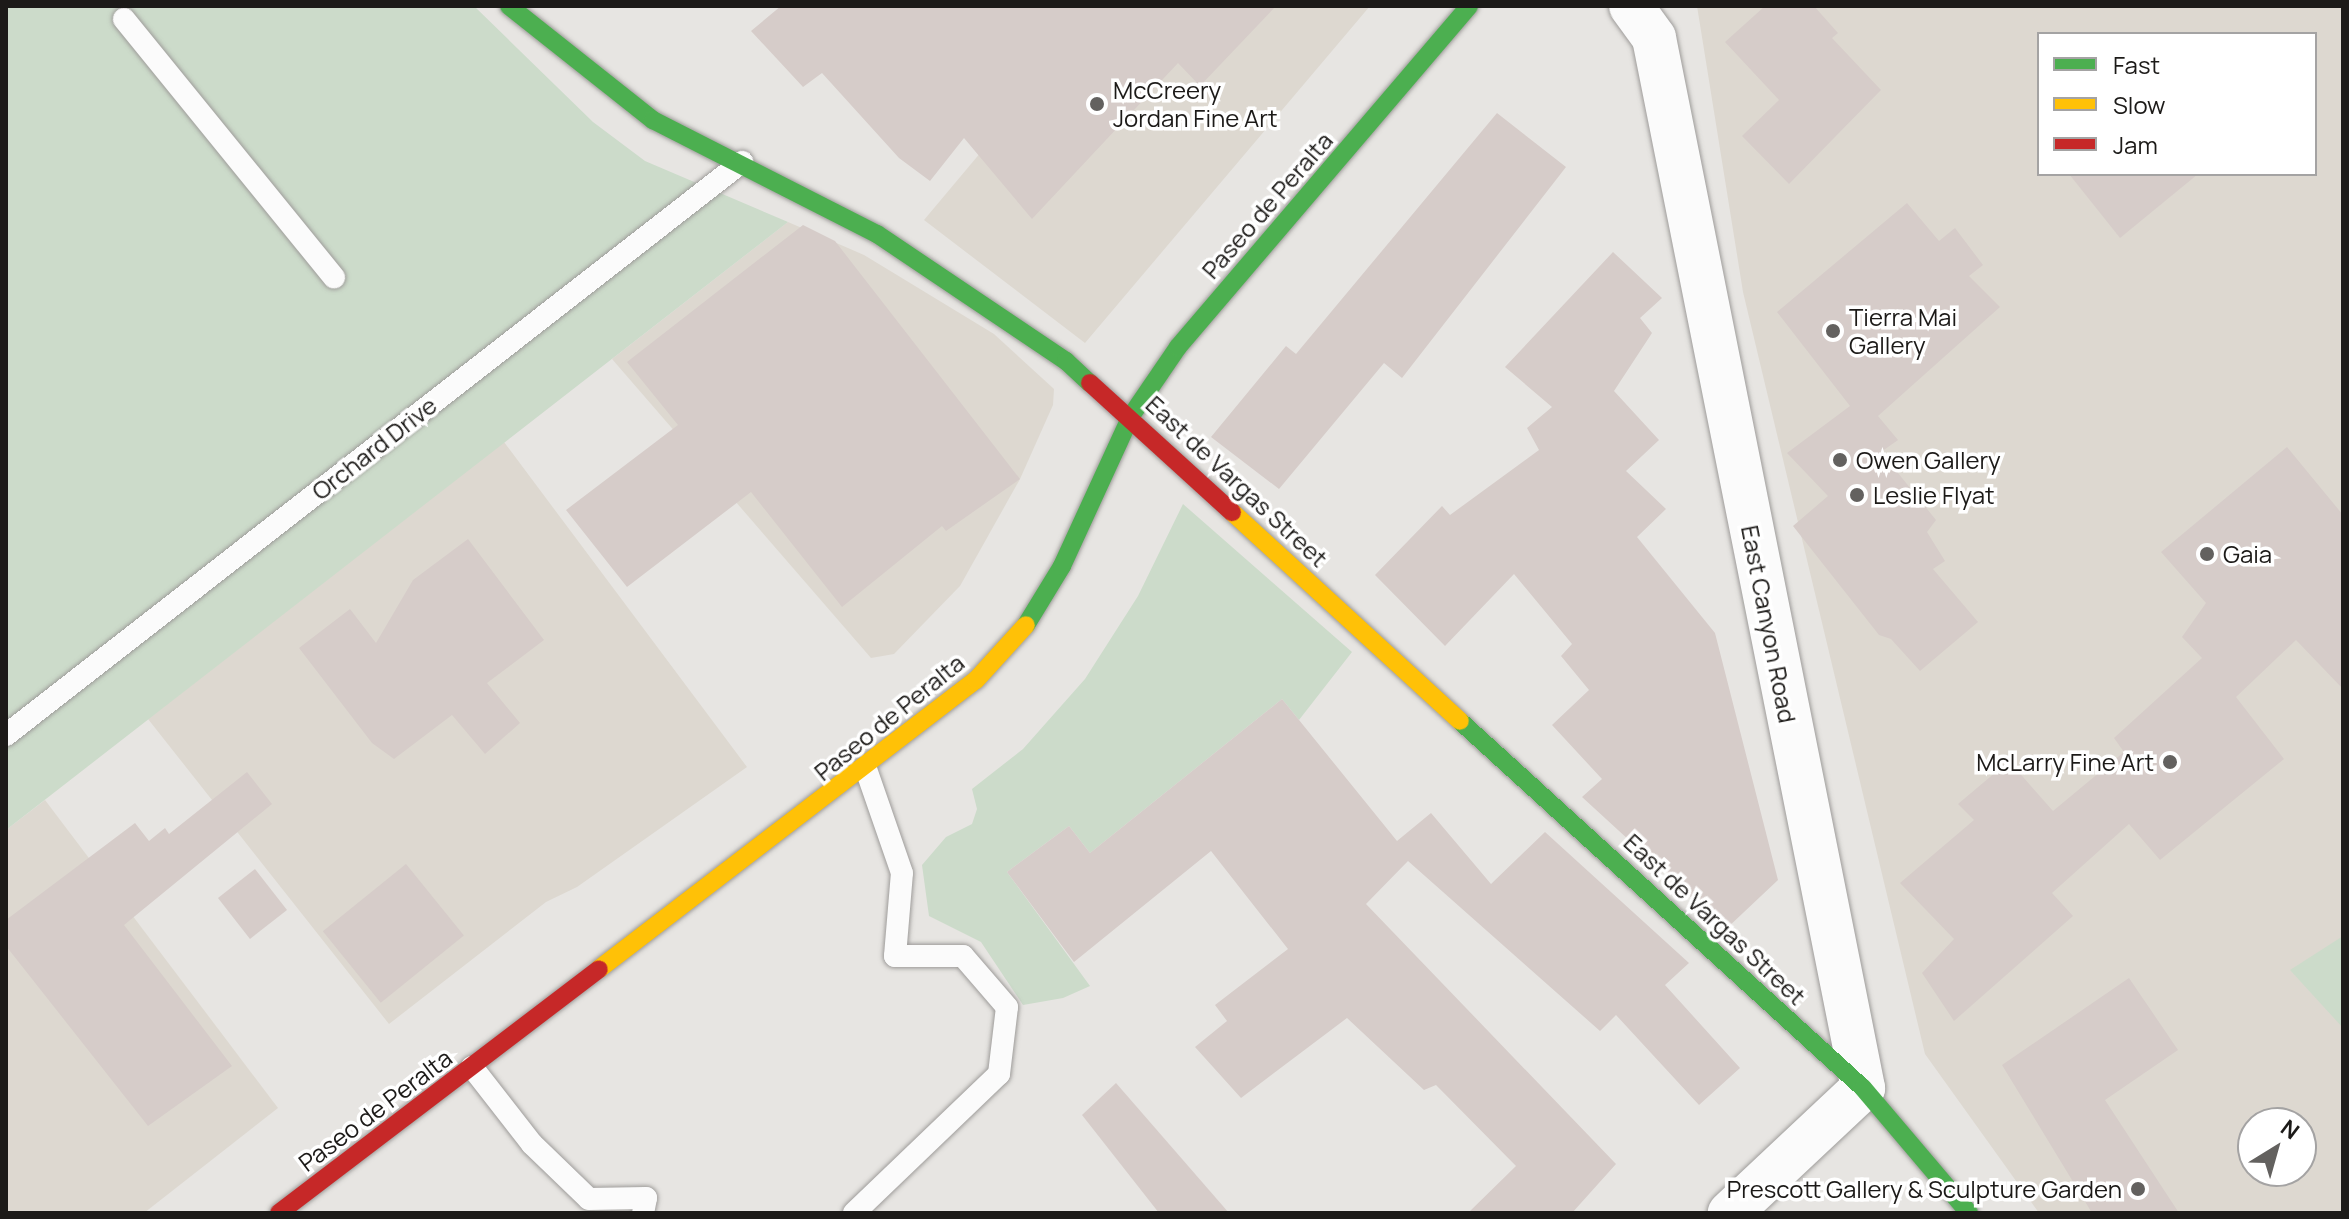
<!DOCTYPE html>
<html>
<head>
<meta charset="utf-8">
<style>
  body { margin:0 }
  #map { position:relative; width:2349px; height:1219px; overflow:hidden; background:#e7e5e2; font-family:Manrope,sans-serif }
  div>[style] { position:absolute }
  .built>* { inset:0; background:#ddd8d0 }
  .green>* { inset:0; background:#ccdbca }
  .building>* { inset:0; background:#d6ccc9; transform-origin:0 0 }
  .roads { filter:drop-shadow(0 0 2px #9e9c9a) drop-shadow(0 0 2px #9e9c9a) }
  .lane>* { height:22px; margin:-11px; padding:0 11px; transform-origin:11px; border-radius:11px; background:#fbfbfb }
  .street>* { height:44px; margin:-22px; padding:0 22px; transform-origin:22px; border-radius:22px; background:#fbfbfb }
  .fast>* { height:18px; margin:-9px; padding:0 9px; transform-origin:9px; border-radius:9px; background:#4caf50 }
  .slow>* { height:18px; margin:-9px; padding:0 9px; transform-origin:9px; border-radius:9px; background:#ffc107 }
  .jam>* { height:18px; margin:-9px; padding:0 9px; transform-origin:9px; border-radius:9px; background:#c62828 }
  .dots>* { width:22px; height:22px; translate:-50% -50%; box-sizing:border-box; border:4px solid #fff; border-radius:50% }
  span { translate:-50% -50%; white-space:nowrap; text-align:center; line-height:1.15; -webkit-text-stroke:7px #fff; paint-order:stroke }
  .poi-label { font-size:24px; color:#1c1a18 }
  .left { translate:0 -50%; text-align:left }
  .right { translate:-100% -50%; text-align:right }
  .street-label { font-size:24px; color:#1c1a18 }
  .frame { position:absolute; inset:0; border:8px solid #1c1a18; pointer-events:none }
  .legend { position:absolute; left:2037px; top:32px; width:280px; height:144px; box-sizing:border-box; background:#fff; border:2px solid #a4a3a3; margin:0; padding:10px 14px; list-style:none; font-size:24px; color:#1c1a18 }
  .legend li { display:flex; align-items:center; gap:16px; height:40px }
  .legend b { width:40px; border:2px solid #a4a3a3 }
  .north { position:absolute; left:2237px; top:1107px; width:80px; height:80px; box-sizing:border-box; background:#fff; border:2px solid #a4a3a3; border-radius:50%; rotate:37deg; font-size:22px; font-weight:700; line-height:32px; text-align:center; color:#1c1a18 }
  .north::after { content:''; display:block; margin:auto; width:28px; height:36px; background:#63615f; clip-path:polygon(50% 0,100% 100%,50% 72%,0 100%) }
</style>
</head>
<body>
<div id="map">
  <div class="built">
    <div style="clip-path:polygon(887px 6px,1370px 6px,1085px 343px,924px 220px,997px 133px)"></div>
    <div style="clip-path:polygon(evenodd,1697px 6px,2343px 6px,2343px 1213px,2039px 1213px,1925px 1054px,1743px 292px,1697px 6px,2039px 34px,2315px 34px,2315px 174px,2039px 174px,2039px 34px,1697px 6px,2253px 1123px,2301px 1123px,2301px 1171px,2253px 1171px,2253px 1123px)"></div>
    <div style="clip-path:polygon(788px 222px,864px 255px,994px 334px,1054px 389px,1053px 405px,1020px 479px,960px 586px,894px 654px,871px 658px,612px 359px)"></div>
    <div style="clip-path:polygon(504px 442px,747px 767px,577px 887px,546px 902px,389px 1024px,148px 719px)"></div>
    <div style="clip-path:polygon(45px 800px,278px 1108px,144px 1213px,6px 1213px,6px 830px)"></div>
  </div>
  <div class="green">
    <div style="clip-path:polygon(6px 6px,474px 6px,593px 122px,645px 161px,788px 222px,6px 830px)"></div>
    <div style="clip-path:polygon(1183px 504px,1352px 652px,1299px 720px,1282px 699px,1090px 853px,1069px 826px,1007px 872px,1090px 986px,1063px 998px,1023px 1005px,981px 942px,929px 916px,922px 865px,946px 837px,972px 824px,977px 809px,972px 789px,1023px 749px,1085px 679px,1138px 596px)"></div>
    <div style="clip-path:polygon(2343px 936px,2343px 1028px,2290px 970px)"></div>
  </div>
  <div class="building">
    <div style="clip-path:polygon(781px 6px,1276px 6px,1200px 86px,1178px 63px,1032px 219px,964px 138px,930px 181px,899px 158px,822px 73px,803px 87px,751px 31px)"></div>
    <div style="clip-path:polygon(1765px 6px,1814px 6px,1838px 33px,1832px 38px,1881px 90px,1789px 184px,1742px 136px,1779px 100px,1725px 42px)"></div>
    <div style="clip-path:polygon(1497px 113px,1566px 167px,1402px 378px,1384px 363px,1279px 489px,1211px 437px,1286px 346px,1296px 354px)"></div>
    <div style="clip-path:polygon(2069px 174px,2198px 174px,2120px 238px)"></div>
    <div style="clip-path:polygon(1907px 203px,1939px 241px,1955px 228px,1983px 265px,1969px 276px,2000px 307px,1878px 416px,1898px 440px,1881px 452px,1936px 520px,1927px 532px,1945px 561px,1933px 569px,1978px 622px,1920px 671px,1891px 639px,1879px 635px,1793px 526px,1828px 496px,1787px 453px,1850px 406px,1777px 312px)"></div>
    <div style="clip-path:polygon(803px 225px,835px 241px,1020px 479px,946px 531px,942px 526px,842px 607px,751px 492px,627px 587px,566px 510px,678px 425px,627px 362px)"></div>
    <div style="clip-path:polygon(1613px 252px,1662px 298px,1640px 318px,1652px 333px,1614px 391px,1659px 440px,1626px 471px,1666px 509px,1637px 537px,1715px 633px,1778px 880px,1726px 929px,1582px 797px,1602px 779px,1552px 725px,1589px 690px,1561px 656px,1572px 644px,1514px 574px,1445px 646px,1375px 575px,1442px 506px,1450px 515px,1539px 450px,1527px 428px,1552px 407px,1505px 367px)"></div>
    <div style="clip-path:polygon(2287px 447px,2343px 515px,2343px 689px,2296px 640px,2236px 697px,2284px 759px,2160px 860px,2129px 824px,2052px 893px,2073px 916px,1954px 1021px,1922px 973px,1954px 939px,1900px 883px,1974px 820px,1958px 804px,2009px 761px,2053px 811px,2124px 752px,2114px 738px,2202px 658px,2182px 637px,2206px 603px,2161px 552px)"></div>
    <div style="clip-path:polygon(468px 539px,544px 640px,487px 683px,520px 723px,485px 754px,452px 715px,394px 759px,372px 743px,299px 648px,350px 609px,376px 643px,413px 580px)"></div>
    <div style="clip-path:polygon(1282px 699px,1397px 841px,1431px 813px,1491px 884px,1545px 832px,1689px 963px,1665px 985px,1740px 1068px,1699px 1105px,1616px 1015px,1600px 1031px,1408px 861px,1366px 904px,1616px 1164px,1572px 1213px,1468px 1213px,1516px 1166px,1436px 1085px,1424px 1090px,1347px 1018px,1241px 1098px,1195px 1047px,1227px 1021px,1215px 1005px,1288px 949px,1211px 851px,1074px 962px,1007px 872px,1069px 826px,1090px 853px)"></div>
    <div style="clip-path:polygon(247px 772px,272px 804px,124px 925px,232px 1066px,148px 1126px,6px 946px,6px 920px,135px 823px,149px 841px,165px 828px,169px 834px)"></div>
    <div style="left:406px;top:864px;width:92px;height:107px;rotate:51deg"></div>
    <div style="left:255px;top:869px;width:52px;height:47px;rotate:52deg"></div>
    <div style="clip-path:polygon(2129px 978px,2178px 1050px,2105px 1100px,2179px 1213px,2092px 1213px,2002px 1065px)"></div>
    <div style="clip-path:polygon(1116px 1083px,1229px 1213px,1159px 1213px,1082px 1115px)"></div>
  </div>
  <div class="roads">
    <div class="lane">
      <div style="left:124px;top:19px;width:333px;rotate:50.9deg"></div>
      <div style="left:6px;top:735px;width:933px;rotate:-37.9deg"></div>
      <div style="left:472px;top:1067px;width:98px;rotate:52.1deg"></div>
      <div style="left:532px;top:1144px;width:79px;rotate:44deg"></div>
      <div style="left:589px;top:1199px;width:57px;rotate:-1deg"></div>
      <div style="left:646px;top:1198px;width:15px;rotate:101deg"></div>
      <div style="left:854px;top:1213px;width:201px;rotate:-43.8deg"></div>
      <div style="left:999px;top:1074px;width:67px;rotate:-83.2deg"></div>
      <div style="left:1007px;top:1007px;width:67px;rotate:-130.8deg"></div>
      <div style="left:963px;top:956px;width:68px;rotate:180deg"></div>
      <div style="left:895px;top:956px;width:83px;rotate:-85.2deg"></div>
      <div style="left:902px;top:873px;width:110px;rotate:-109.1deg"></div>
    </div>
    <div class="street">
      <div style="left:1631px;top:6px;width:39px;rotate:54deg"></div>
      <div style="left:1654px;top:38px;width:1071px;rotate:78.74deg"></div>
      <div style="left:1863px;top:1088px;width:183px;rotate:136.8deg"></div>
    </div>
    <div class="fast">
      <div style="left:509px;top:6px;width:184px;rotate:38.4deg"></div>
      <div style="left:653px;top:120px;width:251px;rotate:27deg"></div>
      <div style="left:877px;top:234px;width:228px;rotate:33.9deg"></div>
      <div style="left:1066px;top:361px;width:33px;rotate:43deg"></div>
      <div style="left:1026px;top:625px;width:69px;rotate:-58.6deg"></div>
      <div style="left:1062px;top:566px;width:165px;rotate:-65.3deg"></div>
      <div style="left:1131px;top:416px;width:83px;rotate:-55.7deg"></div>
      <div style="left:1178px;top:347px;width:448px;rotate:-49.5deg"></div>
      <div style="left:1460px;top:721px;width:545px;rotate:42.32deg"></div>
      <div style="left:1863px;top:1088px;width:164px;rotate:49.7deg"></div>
    </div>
    <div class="slow">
      <div style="left:1232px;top:512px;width:309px;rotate:42.5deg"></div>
      <div style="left:599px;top:969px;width:475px;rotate:-37.5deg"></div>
      <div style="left:976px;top:680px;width:74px;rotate:-47.7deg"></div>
    </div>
    <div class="jam">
      <div style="left:1090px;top:383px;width:192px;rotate:42.3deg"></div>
      <div style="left:279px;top:1213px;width:402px;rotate:-37.3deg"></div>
    </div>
  </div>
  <div class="dots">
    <div style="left:1097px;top:104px;background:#63615f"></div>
    <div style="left:1833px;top:331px;background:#63615f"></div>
    <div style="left:1840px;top:460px;background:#63615f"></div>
    <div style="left:1857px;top:495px;background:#63615f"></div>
    <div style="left:2207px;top:554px;background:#63615f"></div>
    <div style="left:2170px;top:762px;background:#63615f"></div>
    <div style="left:2138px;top:1189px;background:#63615f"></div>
  </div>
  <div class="poi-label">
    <span class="left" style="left:1113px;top:104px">McCreery<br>Jordan Fine Art</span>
    <span class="left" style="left:1849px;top:331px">Tierra Mai<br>Gallery</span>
    <span class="left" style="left:1856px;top:460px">Owen Gallery</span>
    <span class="left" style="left:1873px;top:495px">Leslie Flyat</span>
    <span class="left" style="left:2223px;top:554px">Gaia</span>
    <span class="right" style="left:2154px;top:762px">McLarry Fine Art</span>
    <span class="right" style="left:2122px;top:1189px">Prescott Gallery &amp; Sculpture Garden</span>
  </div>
  <div class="street-label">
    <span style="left:1267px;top:205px;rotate:-49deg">Paseo de Peralta</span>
    <span style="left:374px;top:448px;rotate:-38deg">Orchard Drive</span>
    <span style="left:1237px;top:481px;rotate:43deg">East de Vargas Street</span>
    <span style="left:1769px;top:624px;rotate:79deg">East Canyon Road</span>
    <span style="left:889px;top:717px;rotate:-39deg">Paseo de Peralta</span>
    <span style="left:1715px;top:919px;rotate:43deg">East de Vargas Street</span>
    <span style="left:375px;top:1110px;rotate:-37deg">Paseo de Peralta</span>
  </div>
  <div class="frame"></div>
  <ul class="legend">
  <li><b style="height:10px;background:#4caf50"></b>Fast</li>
  <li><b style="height:10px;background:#ffc107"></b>Slow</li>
  <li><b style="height:10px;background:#c62828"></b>Jam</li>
  </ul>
  <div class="north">N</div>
</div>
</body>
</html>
